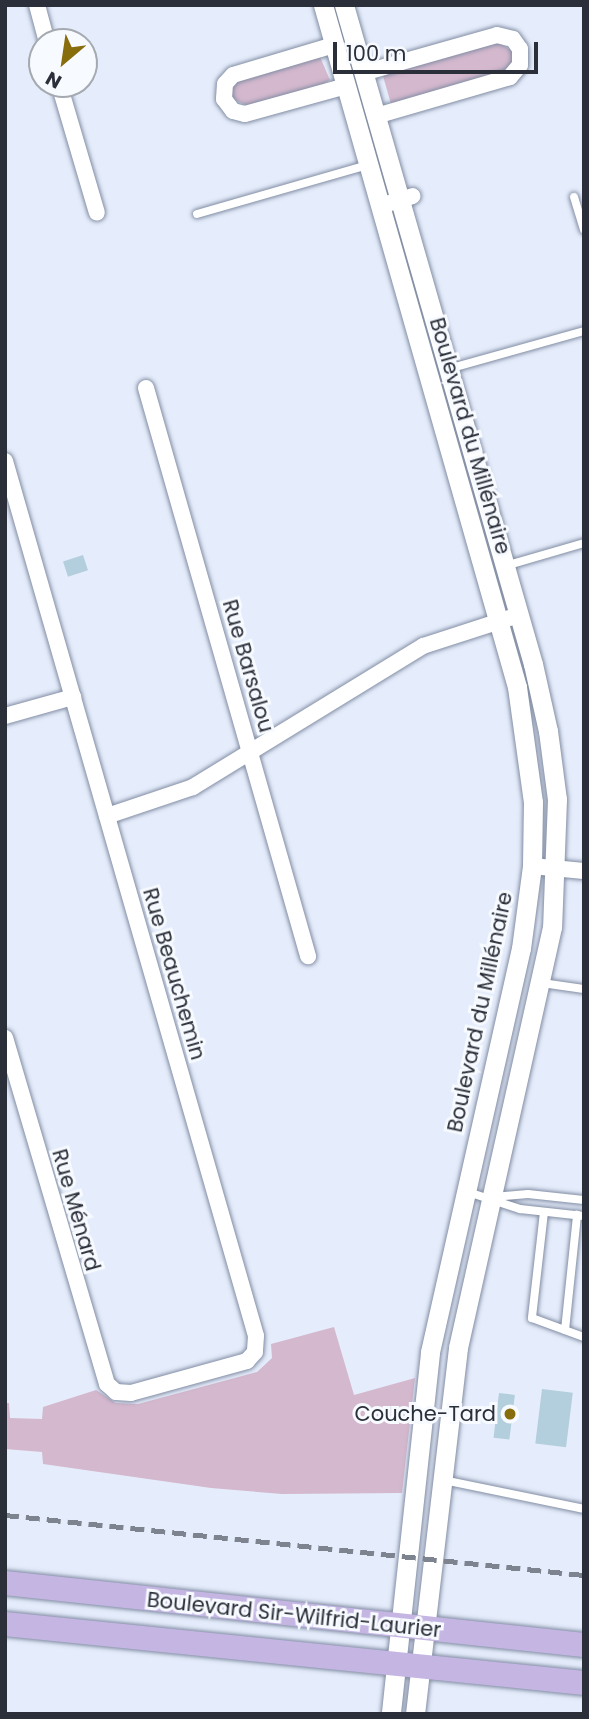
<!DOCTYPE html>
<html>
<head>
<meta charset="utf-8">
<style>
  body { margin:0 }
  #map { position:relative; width:589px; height:1719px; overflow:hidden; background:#e5edfc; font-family:Poppins,sans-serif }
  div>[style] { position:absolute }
  .green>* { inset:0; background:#d4b8ce }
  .building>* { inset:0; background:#b3cedc; transform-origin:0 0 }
  .roads { filter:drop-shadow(0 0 2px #828da3) drop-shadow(0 0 2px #828da3) }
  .service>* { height:8px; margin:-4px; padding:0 4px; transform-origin:4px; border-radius:4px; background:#fff }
  .minor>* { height:16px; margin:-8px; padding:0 8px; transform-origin:8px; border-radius:8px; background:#fff }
  .tertiary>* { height:19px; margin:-9.5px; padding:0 9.5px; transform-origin:9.5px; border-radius:9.5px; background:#fff }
  .primary>* { height:24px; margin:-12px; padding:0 12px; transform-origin:12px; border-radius:12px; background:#c4b5e3 }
  .rail>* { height:4.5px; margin-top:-2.25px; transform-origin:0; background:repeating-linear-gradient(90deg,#7d838f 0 14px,transparent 0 21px) }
  .dots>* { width:19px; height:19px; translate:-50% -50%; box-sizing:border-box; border:4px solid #f7faff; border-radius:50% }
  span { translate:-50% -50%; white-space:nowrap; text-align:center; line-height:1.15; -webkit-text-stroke:6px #f7faff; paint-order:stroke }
  .street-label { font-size:21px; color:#2b2f39 }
  .poi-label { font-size:21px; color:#2b2f39 }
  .right { translate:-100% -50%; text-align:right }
  .frame { position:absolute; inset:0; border:7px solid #2b2f39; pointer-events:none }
  .north { position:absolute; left:28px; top:28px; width:70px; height:70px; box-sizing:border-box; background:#f7faff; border:2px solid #a5a9b0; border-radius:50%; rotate:209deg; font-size:19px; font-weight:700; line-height:28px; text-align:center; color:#2b2f39 }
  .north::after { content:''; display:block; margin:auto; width:24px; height:32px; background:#886d0d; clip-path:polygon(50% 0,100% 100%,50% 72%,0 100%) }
  .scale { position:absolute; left:333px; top:42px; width:205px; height:32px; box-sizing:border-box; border:4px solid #2b2f39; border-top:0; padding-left:9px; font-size:21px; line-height:24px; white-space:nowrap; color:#2b2f39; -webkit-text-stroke:5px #f7faff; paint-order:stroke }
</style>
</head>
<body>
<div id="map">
  <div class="green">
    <div style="clip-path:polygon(498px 42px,512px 51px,513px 60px,507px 71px,391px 104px,383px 76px,387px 73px)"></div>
    <div style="clip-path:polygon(320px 57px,330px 80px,324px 84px,248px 106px,231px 98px,231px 88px,238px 80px)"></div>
    <div style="clip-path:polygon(334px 1327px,354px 1395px,415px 1378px,402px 1493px,282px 1494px,211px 1488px,43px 1464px,42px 1452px,5px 1449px,5px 1403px,9px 1403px,10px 1418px,42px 1419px,43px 1407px,96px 1390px,116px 1403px,138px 1404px,257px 1372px,272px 1358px,271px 1344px)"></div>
  </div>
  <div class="building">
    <div style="left:83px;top:555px;width:16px;height:21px;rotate:72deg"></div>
    <div style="left:542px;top:1389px;width:31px;height:55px;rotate:7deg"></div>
    <div style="left:499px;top:1393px;width:16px;height:45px;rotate:7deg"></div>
  </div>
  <div class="roads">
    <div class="service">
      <div style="left:574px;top:197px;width:34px;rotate:73deg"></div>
      <div style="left:197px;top:214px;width:178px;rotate:-16deg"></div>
      <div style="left:448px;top:369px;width:141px;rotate:-15.6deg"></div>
      <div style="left:505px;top:566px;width:82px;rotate:-16.2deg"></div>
      <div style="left:542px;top:983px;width:42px;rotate:8.1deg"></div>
      <div style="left:468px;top:1192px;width:55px;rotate:18.1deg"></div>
      <div style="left:520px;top:1209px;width:64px;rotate:6.2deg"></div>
      <div style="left:493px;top:1197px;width:35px;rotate:-5deg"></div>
      <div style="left:528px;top:1194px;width:56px;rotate:6.1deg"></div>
      <div style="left:544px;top:1212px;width:107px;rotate:96.5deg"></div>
      <div style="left:532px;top:1318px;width:55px;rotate:20.1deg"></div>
      <div style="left:565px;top:1330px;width:116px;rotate:-84deg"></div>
      <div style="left:443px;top:1480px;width:144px;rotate:11.6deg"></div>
    </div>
    <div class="minor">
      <div style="left:37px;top:5px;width:38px;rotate:75deg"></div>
      <div style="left:334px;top:45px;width:105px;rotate:163.5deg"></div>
      <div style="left:233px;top:75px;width:12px;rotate:132deg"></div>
      <div style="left:225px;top:84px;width:15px;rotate:94deg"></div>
      <div style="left:224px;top:99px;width:15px;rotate:53deg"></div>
      <div style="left:233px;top:111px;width:12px;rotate:14deg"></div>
      <div style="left:245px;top:114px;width:105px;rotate:-15.5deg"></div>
      <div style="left:363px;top:73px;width:139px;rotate:-15.8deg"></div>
      <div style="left:497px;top:35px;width:16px;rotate:14deg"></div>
      <div style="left:513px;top:39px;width:12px;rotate:55deg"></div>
      <div style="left:520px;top:49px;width:16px;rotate:90deg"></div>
      <div style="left:520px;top:65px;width:16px;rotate:130deg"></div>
      <div style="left:510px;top:77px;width:140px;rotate:163.8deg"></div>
      <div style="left:59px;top:84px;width:134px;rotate:73.6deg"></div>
      <div style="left:380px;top:206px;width:34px;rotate:-17deg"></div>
      <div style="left:146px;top:388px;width:591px;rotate:74.08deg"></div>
      <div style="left:5px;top:461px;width:910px;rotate:73.99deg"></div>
      <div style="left:256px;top:1336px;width:16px;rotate:94deg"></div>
      <div style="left:255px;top:1352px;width:12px;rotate:132deg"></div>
      <div style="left:247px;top:1361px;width:120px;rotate:164.6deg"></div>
      <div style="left:131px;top:1393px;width:15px;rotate:-176deg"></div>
      <div style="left:116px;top:1392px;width:12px;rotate:-138deg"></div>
      <div style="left:107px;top:1384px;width:361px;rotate:-106.4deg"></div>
      <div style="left:5px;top:716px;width:71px;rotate:-15.6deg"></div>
      <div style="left:107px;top:816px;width:91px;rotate:-18.6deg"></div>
      <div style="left:193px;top:787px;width:270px;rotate:-31.5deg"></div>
      <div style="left:423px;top:646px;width:101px;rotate:-17.9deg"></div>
      <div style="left:532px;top:866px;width:52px;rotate:5.5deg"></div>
    </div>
    <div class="tertiary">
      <div style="left:323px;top:5px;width:709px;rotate:74.12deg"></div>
      <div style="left:517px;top:687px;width:116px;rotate:82.1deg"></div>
      <div style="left:533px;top:802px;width:64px;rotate:90.9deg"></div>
      <div style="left:532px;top:866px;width:83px;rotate:97.6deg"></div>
      <div style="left:521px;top:948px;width:415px;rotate:102.7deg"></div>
      <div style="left:430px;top:1353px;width:363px;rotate:96.2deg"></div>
      <div style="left:344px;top:5px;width:686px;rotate:74deg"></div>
      <div style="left:533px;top:664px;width:69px;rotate:77.4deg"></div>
      <div style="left:548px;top:731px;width:69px;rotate:82.5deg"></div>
      <div style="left:557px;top:799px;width:128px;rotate:92.2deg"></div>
      <div style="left:552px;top:927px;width:431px;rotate:102.6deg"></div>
      <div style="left:458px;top:1348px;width:369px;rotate:96.7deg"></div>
    </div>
    <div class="primary">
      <div style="left:5px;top:1583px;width:582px;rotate:6.11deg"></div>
      <div style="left:5px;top:1624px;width:582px;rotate:5.82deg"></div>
    </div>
  </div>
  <div class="rail">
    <div style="left:5px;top:1515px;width:582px;rotate:5.92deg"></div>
  </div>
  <div class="dots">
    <div style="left:510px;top:1414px;background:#886d0d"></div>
  </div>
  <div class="street-label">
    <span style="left:470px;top:436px;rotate:74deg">Boulevard du Millénaire</span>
    <span style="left:248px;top:666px;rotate:74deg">Rue Barsalou</span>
    <span style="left:174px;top:974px;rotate:74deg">Rue Beauchemin</span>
    <span style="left:480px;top:1012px;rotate:-78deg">Boulevard du Millénaire</span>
    <span style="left:76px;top:1210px;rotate:74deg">Rue Ménard</span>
    <span style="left:294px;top:1615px;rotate:6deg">Boulevard Sir-Wilfrid-Laurier</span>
  </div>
  <div class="poi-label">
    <span class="right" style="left:496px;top:1414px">Couche-Tard</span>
  </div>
  <div class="frame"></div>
  <div class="north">N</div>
  <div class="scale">100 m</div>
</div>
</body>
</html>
